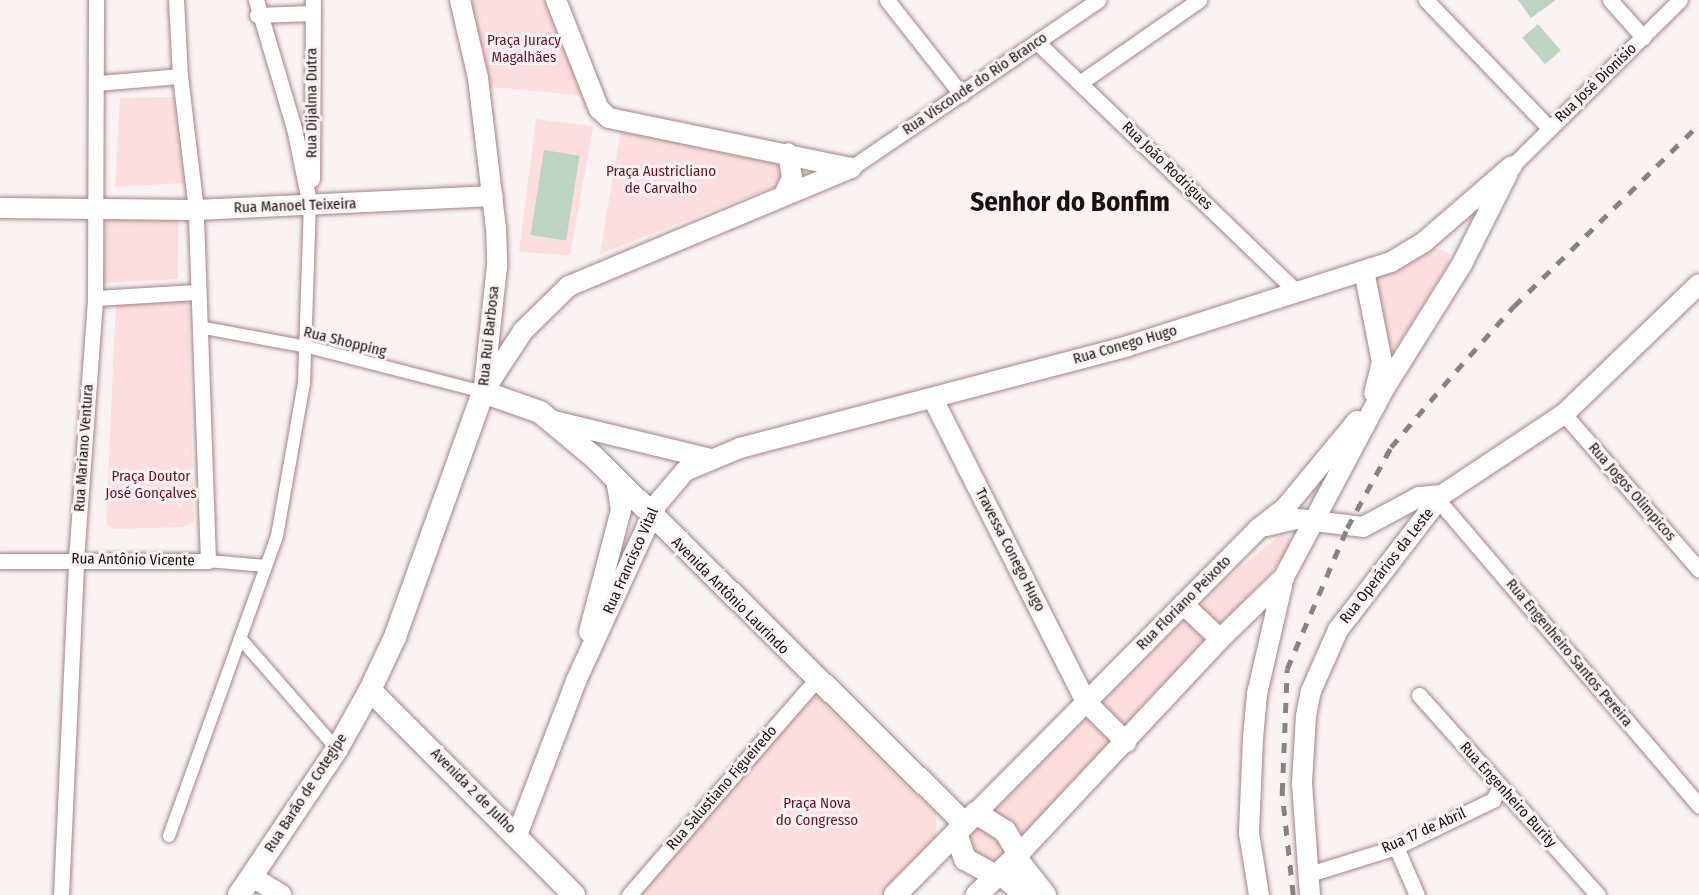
<!DOCTYPE html>
<html>
<head>
<meta charset="utf-8">
<style>
  body { margin:0 }
  #map { position:relative; width:1699px; height:895px; overflow:hidden; background:#faf3f3; font-family:"Fira Sans Condensed",sans-serif }
  div>[style] { position:absolute }
  .green>* { inset:0; background:#fddede }
  .building>* { inset:0; background:#bdd4c0; transform-origin:0 0 }
  .roads { filter:drop-shadow(0 0 2px #a28484) drop-shadow(0 0 2px #a28484) }
  .pedestrian>* { height:12px; margin:-6px; padding:0 6px; transform-origin:6px; border-radius:6px; background:#fff }
  .minor>* { height:15px; margin:-7.5px; padding:0 7.5px; transform-origin:7.5px; border-radius:7.5px; background:#fff }
  .tertiary>* { height:20px; margin:-10px; padding:0 10px; transform-origin:10px; border-radius:10px; background:#fff }
  .secondary>* { height:22px; margin:-11px; padding:0 11px; transform-origin:11px; border-radius:11px; background:#fff }
  .rail>* { height:4.5px; margin-top:-2.25px; transform-origin:0; background:repeating-linear-gradient(90deg,#8a8181 0 10px,transparent 0 20px) }
  span { translate:-50% -50%; white-space:nowrap; text-align:center; line-height:1.15; -webkit-text-stroke:6px #faf3f3; paint-order:stroke }
  .park-label { font-size:15px; color:#6e1222 }
  .street-label { font-size:15px; color:#1c1111 }
  .town-label { font-size:27px; color:#1c1111; font-weight:700 }
</style>
</head>
<body>
<div id="map">
  <div class="green">
    <div style="clip-path:polygon(471px 0,549px 0,587px 96px,491px 87px)"></div>
    <div style="clip-path:polygon(174px 97px,184px 183px,115px 187px,120px 98px)"></div>
    <div style="clip-path:polygon(536px 119px,593px 126px,570px 255px,519px 252px)"></div>
    <div style="clip-path:polygon(622px 123px,780px 156px,785px 167px,775px 186px,600px 254px)"></div>
    <div style="clip-path:polygon(178px 210px,178px 279px,103px 283px,107px 216px)"></div>
    <div style="clip-path:polygon(1435px 248px,1449px 253px,1449px 263px,1392px 353px,1373px 272px)"></div>
    <div style="clip-path:polygon(188px 298px,194px 522px,182px 527px,115px 529px,106px 524px,116px 301px)"></div>
    <div style="clip-path:polygon(1279px 536px,1289px 537px,1290px 551px,995px 870px,962px 840px,1224px 581px)"></div>
    <div style="clip-path:polygon(813px 690px,936px 813px,937px 845px,886px 895px,636px 895px)"></div>
  </div>
  <div class="building">
    <div style="clip-path:polygon(1518px 0,1556px 0,1531px 18px)"></div>
    <div style="left:1538px;top:24px;width:35px;height:21px;rotate:49deg"></div>
    <div style="left:544px;top:150px;width:36px;height:86px;rotate:9deg"></div>
  </div>
  <div class="roads">
    <div class="pedestrian">
      <div style="left:199px;top:327px;width:111px;rotate:10.4deg"></div>
      <div style="left:308px;top:347px;width:181px;rotate:14.4deg"></div>
      <div style="left:208px;top:561px;width:58px;rotate:4.9deg"></div>
      <div style="left:240px;top:638px;width:147px;rotate:48.9deg"></div>
      <div style="left:169px;top:836px;width:319px;rotate:-70.2deg"></div>
      <div style="left:277px;top:536px;width:155px;rotate:-80deg"></div>
      <div style="left:304px;top:383px;width:177px;rotate:-88.1deg"></div>
    </div>
    <div class="minor">
      <div style="left:256px;top:0;width:134px;rotate:73.5deg"></div>
      <div style="left:294px;top:128px;width:80px;rotate:78.4deg"></div>
      <div style="left:887px;top:0;width:120px;rotate:51.8deg"></div>
      <div style="left:1426px;top:0;width:178px;rotate:46.1deg"></div>
      <div style="left:1610px;top:0;width:50px;rotate:48.3deg"></div>
      <div style="left:257px;top:15px;width:55px;rotate:-2.1deg"></div>
      <div style="left:1037px;top:42px;width:359px;rotate:43.9deg"></div>
      <div style="left:1081px;top:82px;width:144px;rotate:-34.8deg"></div>
      <div style="left:98px;top:83px;width:82px;rotate:-4.9deg"></div>
      <div style="left:1512px;top:166px;width:236px;rotate:-44.7deg"></div>
      <div style="left:851px;top:168px;width:299px;rotate:-34.2deg"></div>
      <div style="left:312px;top:179px;width:179px;rotate:-89.7deg"></div>
      <div style="left:95px;top:298px;width:102px;rotate:-3.4deg"></div>
      <div style="left:1564px;top:414px;width:206px;rotate:49.1deg"></div>
      <div style="left:1438px;top:500px;width:402px;rotate:49.5deg"></div>
      <div style="left:0;top:561px;width:208px"></div>
      <div style="left:208px;top:561px;width:351px;rotate:-92deg"></div>
      <div style="left:196px;top:210px;width:135px;rotate:-96.8deg"></div>
      <div style="left:180px;top:76px;width:76px;rotate:-93deg"></div>
      <div style="left:1419px;top:695px;width:268px;rotate:48.2deg"></div>
      <div style="left:1396px;top:847px;width:52px;rotate:66.4deg"></div>
      <div style="left:1306px;top:875px;width:94px;rotate:-17.3deg"></div>
      <div style="left:1396px;top:847px;width:108px;rotate:-25.9deg"></div>
      <div style="left:1493px;top:800px;width:15px;rotate:-62deg"></div>
      <div style="left:61px;top:895px;width:336px;rotate:-87.4deg"></div>
      <div style="left:76px;top:559px;width:262px;rotate:-85.8deg"></div>
      <div style="left:95px;top:298px;width:298px;rotate:-89.8deg"></div>
      <div style="left:629px;top:895px;width:285px;rotate:-49deg"></div>
    </div>
    <div class="tertiary">
      <div style="left:460px;top:0;width:80px;rotate:77deg"></div>
      <div style="left:478px;top:78px;width:151px;rotate:83.2deg"></div>
      <div style="left:496px;top:228px;width:38px;rotate:88deg"></div>
      <div style="left:497px;top:266px;width:121px;rotate:96.2deg"></div>
      <div style="left:556px;top:0;width:117px;rotate:68.5deg"></div>
      <div style="left:599px;top:109px;width:13px;rotate:42deg"></div>
      <div style="left:609px;top:118px;width:247px;rotate:11.7deg"></div>
      <div style="left:784px;top:195px;width:19px;rotate:-65deg"></div>
      <div style="left:792px;top:178px;width:25px;rotate:-99deg"></div>
      <div style="left:0;top:208px;width:196px;rotate:0.6deg"></div>
      <div style="left:196px;top:210px;width:297px;rotate:-2.7deg"></div>
      <div style="left:1364px;top:271px;width:93px;rotate:78.8deg"></div>
      <div style="left:1382px;top:362px;width:32px;rotate:104deg"></div>
      <div style="left:483px;top:392px;width:73px;rotate:-56.7deg"></div>
      <div style="left:523px;top:331px;width:64px;rotate:-44.4deg"></div>
      <div style="left:569px;top:286px;width:306px;rotate:-22.7deg"></div>
      <div style="left:933px;top:399px;width:339px;rotate:63.2deg"></div>
      <div style="left:1086px;top:702px;width:57px;rotate:45deg"></div>
      <div style="left:550px;top:420px;width:162px;rotate:13.6deg"></div>
      <div style="left:1266px;top:526px;width:32px;rotate:-13deg"></div>
      <div style="left:1297px;top:519px;width:66px;rotate:6.9deg"></div>
      <div style="left:1363px;top:527px;width:64px;rotate:-28.2deg"></div>
      <div style="left:1419px;top:497px;width:23px;rotate:-5deg"></div>
      <div style="left:1183px;top:604px;width:51px;rotate:43.4deg"></div>
      <div style="left:589px;top:632px;width:126px;rotate:-75.3deg"></div>
      <div style="left:621px;top:510px;width:31px;rotate:-99deg"></div>
      <div style="left:976px;top:813px;width:400px;rotate:-45.2deg"></div>
      <div style="left:1258px;top:529px;width:34px;rotate:-38deg"></div>
      <div style="left:1285px;top:508px;width:113px;rotate:-50.4deg"></div>
      <div style="left:517px;top:835px;width:165px;rotate:-69deg"></div>
      <div style="left:576px;top:681px;width:195px;rotate:-65.4deg"></div>
      <div style="left:657px;top:504px;width:43px;rotate:-49.7deg"></div>
      <div style="left:685px;top:471px;width:60px;rotate:-22.7deg"></div>
      <div style="left:740px;top:448px;width:401px;rotate:-14.7deg"></div>
      <div style="left:1128px;top:346px;width:276px;rotate:-17.7deg"></div>
      <div style="left:1391px;top:262px;width:39px;rotate:-31deg"></div>
      <div style="left:1424px;top:242px;width:116px;rotate:-40.8deg"></div>
      <div style="left:1019px;top:854px;width:294px;rotate:-46.9deg"></div>
      <div style="left:1220px;top:639px;width:89px;rotate:-44.1deg"></div>
      <div style="left:1284px;top:577px;width:213px;rotate:-62deg"></div>
      <div style="left:1384px;top:389px;width:147px;rotate:-58deg"></div>
      <div style="left:1462px;top:264px;width:102px;rotate:-63.2deg"></div>
      <div style="left:251px;top:876px;width:36px;rotate:32deg"></div>
      <div style="left:1259px;top:895px;width:63px;rotate:-99.2deg"></div>
      <div style="left:1249px;top:833px;width:95px;rotate:-87.6deg"></div>
      <div style="left:1253px;top:738px;width:44px;rotate:-84.8deg"></div>
      <div style="left:1257px;top:694px;width:120px;rotate:-77deg"></div>
      <div style="left:1310px;top:895px;width:112px;rotate:-94.1deg"></div>
      <div style="left:1302px;top:783px;width:67px;rotate:-86.6deg"></div>
      <div style="left:1306px;top:716px;width:25px;rotate:-79deg"></div>
      <div style="left:1311px;top:691px;width:67px;rotate:-66.1deg"></div>
      <div style="left:1338px;top:630px;width:170px;rotate:-52.4deg"></div>
      <div style="left:1442px;top:495px;width:146px;rotate:-33.6deg"></div>
      <div style="left:1564px;top:414px;width:187px;rotate:-43.9deg"></div>
    </div>
    <div class="secondary">
      <div style="left:370px;top:690px;width:289px;rotate:45.1deg"></div>
      <div style="left:956px;top:833px;width:28px;rotate:71deg"></div>
      <div style="left:965px;top:859px;width:35px;rotate:29deg"></div>
      <div style="left:1016px;top:858px;width:47px;rotate:51.9deg"></div>
      <div style="left:1000px;top:873px;width:33px;rotate:41deg"></div>
      <div style="left:239px;top:895px;width:176px;rotate:-56.1deg"></div>
      <div style="left:337px;top:749px;width:68px;rotate:-60.8deg"></div>
      <div style="left:370px;top:690px;width:59px;rotate:-64.7deg"></div>
      <div style="left:395px;top:637px;width:260px;rotate:-70.2deg"></div>
      <div style="left:483px;top:392px;width:60px;rotate:19.3deg"></div>
      <div style="left:540px;top:412px;width:72px;rotate:39.9deg"></div>
      <div style="left:595px;top:458px;width:519px;rotate:44.69deg"></div>
      <div style="left:895px;top:895px;width:115px;rotate:-45.4deg"></div>
      <div style="left:976px;top:813px;width:34px;rotate:32deg"></div>
      <div style="left:1005px;top:831px;width:27px;rotate:59deg"></div>
      <div style="left:1019px;top:854px;width:59px;rotate:135.7deg"></div>
    </div>
  </div>
  <div class="rail">
    <div style="left:1293px;top:895px;width:103px;rotate:-96.2deg"></div>
    <div style="left:1282px;top:793px;width:124px;rotate:-87.7deg"></div>
    <div style="left:1287px;top:669px;width:153px;rotate:-66.9deg"></div>
    <div style="left:1347px;top:528px;width:92px;rotate:-61.5deg"></div>
    <div style="left:1391px;top:447px;width:100px;rotate:-49.5deg"></div>
    <div style="left:1456px;top:371px;width:87px;rotate:-48.3deg"></div>
    <div style="left:1514px;top:306px;width:260px;rotate:-44.5deg"></div>
  </div>
  <div class="park-label">
    <span style="left:524px;top:49px">Praça Juracy<br>Magalhães</span>
    <span style="left:661px;top:180px">Praça Austricliano<br>de Carvalho</span>
    <span style="left:151px;top:485px">Praça Doutor<br>José Gonçalves</span>
    <span style="left:817px;top:812px">Praça Nova<br>do Congresso</span>
  </div>
  <div class="street-label">
    <span style="left:1596px;top:83px;rotate:-44deg">Rua José Dionisio</span>
    <span style="left:975px;top:84px;rotate:-34deg">Rua Visconde do Rio Branco</span>
    <span style="left:312px;top:103px;rotate:-90deg">Rua Dijalma Dutra</span>
    <span style="left:1167px;top:166px;rotate:44deg">Rua João Rodrigues</span>
    <span style="left:295px;top:206px;rotate:-2deg">Rua Manoel Teixeira</span>
    <span style="left:489px;top:336px;rotate:-84deg">Rua Rui Barbosa</span>
    <span style="left:345px;top:342px;rotate:14deg">Rua Shopping</span>
    <span style="left:1125px;top:345px;rotate:-16deg">Rua Conego Hugo</span>
    <span style="left:84px;top:448px;rotate:-86deg">Rua Mariano Ventura</span>
    <span style="left:1632px;top:492px;rotate:49deg">Rua Jogos Olimpicos</span>
    <span style="left:1010px;top:550px;rotate:63deg">Travessa Conego Hugo</span>
    <span style="left:133px;top:560px;rotate:1deg">Rua Antônio Vicente</span>
    <span style="left:631px;top:561px;rotate:-66deg">Rua Francisco Vital</span>
    <span style="left:1387px;top:566px;rotate:-52deg">Rua Operários da Leste</span>
    <span style="left:730px;top:596px;rotate:45deg">Avenida Antônio Laurindo</span>
    <span style="left:1184px;top:603px;rotate:-45deg">Rua Floriano Peixoto</span>
    <span style="left:1569px;top:653px;rotate:50deg">Rua Engenheiro Santos Pereira</span>
    <span style="left:722px;top:788px;rotate:-49deg">Rua Salustiano Figueiredo</span>
    <span style="left:473px;top:791px;rotate:45deg">Avenida 2 de Julho</span>
    <span style="left:306px;top:793px;rotate:-57deg">Rua Barão de Cotegipe</span>
    <span style="left:1508px;top:795px;rotate:48deg">Rua Engenheiro Burity</span>
    <span style="left:1424px;top:831px;rotate:-24deg">Rua 17 de Abril</span>
  </div>
  <div class="town-label">
    <span style="left:1070px;top:203px">Senhor do Bonfim</span>
  </div>
</div>
</body>
</html>
